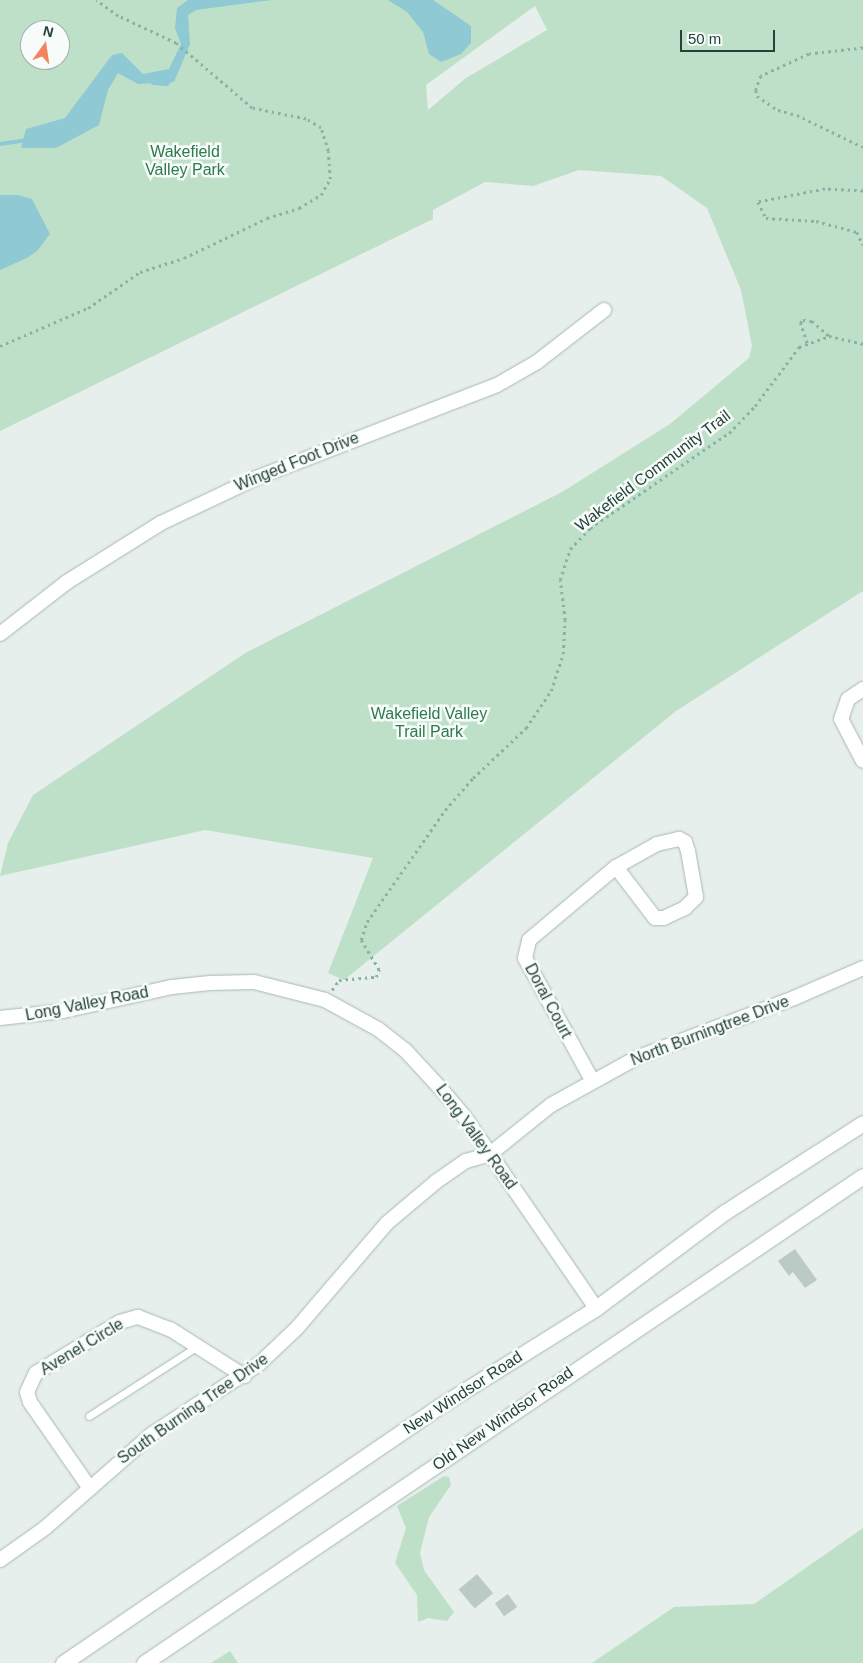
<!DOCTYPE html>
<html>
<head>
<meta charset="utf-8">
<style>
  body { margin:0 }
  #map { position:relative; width:863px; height:1663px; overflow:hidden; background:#e6efeb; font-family:Helvetica,sans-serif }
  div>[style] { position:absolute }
  .green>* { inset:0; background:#bfe0c8 }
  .water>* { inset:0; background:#8ec9d4 }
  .stream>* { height:4px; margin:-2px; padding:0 2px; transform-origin:2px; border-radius:2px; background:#8ec9d4 }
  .building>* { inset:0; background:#bbcac4; transform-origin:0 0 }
  .path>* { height:2.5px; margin-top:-1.25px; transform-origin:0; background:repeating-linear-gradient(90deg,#86b3a5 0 2.5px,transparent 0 6.5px) }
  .roads { filter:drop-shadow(0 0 1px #a8b8b2) drop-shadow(0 0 1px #a8b8b2) }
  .service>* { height:7px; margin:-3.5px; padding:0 3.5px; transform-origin:3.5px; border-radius:3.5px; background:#fff }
  .minor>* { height:14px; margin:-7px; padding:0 7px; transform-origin:7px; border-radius:7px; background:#fff }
  .tertiary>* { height:15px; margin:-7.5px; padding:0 7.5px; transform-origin:7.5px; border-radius:7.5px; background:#fff }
  .secondary>* { height:15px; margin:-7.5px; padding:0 7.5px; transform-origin:7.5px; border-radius:7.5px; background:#fff }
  span { translate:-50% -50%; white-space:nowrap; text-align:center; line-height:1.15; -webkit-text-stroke:5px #f7fbf9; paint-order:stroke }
  .park-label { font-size:16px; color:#2d7a4b }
  .street-label { font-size:16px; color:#24423a }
  .north { position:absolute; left:20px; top:20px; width:50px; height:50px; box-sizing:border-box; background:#f7fbf9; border:1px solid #a3b1ad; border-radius:50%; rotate:14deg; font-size:14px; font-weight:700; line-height:20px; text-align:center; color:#24423a }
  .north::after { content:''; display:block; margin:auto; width:18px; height:22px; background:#f4845f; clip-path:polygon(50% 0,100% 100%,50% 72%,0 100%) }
  .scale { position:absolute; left:680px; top:30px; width:95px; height:22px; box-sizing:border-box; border:2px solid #24423a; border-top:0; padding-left:6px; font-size:15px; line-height:18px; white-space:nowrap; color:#24423a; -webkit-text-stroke:4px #f7fbf9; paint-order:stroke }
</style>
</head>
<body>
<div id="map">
  <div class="green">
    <div style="clip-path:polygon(evenodd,0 0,863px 0,863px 591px,676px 711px,344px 980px,328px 973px,373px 858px,205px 830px,0 876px,8px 843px,33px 795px,247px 652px,562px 492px,670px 424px,749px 358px,752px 346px,741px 290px,707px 208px,661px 176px,579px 170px,533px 186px,485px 182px,433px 210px,433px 219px,0 431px,0 0,535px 6px,547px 30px,466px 78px,428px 110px,426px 85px,535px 6px,0 0,30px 30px,60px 30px,60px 60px,30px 60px,30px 30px)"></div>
    <div style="clip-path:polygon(444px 1476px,449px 1477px,451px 1485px,429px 1517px,420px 1553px,424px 1570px,454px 1612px,447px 1621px,428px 1618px,418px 1622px,417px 1595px,395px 1563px,406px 1528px,397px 1506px)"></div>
    <div style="clip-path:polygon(863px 1528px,863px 1663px,592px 1663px,674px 1607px,754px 1604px)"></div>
    <div style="clip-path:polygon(230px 1651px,238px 1663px,211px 1663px)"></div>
  </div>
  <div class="water">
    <div style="clip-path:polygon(188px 0,272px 0,196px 10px,188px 15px,190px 44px,174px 82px,138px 84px,118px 73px,108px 90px,99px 125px,56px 148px,21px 148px,26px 129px,65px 118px,112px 55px,122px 53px,143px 74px,169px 69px,181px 44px,175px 28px,177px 8px)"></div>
    <div style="clip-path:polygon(388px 0,433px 0,471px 26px,471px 43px,461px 54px,441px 62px,429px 54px,423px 32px,407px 12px)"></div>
    <div style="clip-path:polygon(0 195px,18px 195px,32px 199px,50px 234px,38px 250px,27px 258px,0 270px)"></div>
  </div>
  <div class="stream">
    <div style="left:153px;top:83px;width:14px;rotate:4deg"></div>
    <div style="left:167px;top:84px;width:6px;rotate:-51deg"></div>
    <div style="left:0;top:144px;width:28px;rotate:-8deg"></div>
  </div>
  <div class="building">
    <div style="clip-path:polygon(795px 1249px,817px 1280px,805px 1288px,793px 1272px,789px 1276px,778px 1261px)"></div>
    <div style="left:477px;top:1574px;width:25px;height:24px;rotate:50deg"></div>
    <div style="left:508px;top:1594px;width:16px;height:16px;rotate:55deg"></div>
  </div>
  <div class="path">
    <div style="left:863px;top:48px;width:54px;rotate:173.7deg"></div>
    <div style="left:809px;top:54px;width:53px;rotate:155.4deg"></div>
    <div style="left:761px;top:76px;width:15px;rotate:110deg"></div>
    <div style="left:756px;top:90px;width:6px;rotate:81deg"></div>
    <div style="left:757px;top:96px;width:25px;rotate:34deg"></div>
    <div style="left:778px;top:110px;width:20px;rotate:15deg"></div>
    <div style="left:797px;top:115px;width:73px;rotate:25.9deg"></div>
    <div style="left:863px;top:191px;width:38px;rotate:-177deg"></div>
    <div style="left:825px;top:189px;width:68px;rotate:169deg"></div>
    <div style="left:758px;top:202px;width:18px;rotate:63deg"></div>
    <div style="left:766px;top:218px;width:50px;rotate:3.4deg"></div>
    <div style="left:816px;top:221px;width:42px;rotate:15deg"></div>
    <div style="left:857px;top:232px;width:14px;rotate:65deg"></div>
    <div style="left:807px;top:343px;width:21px;rotate:-109deg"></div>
    <div style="left:800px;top:323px;width:4px;rotate:-45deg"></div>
    <div style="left:803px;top:320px;width:9px;rotate:6deg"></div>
    <div style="left:812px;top:321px;width:23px;rotate:41deg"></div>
    <div style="left:0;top:346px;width:96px;rotate:-23.4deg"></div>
    <div style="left:88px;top:308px;width:63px;rotate:-34.7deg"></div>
    <div style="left:140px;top:272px;width:46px;rotate:-17.7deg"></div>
    <div style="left:184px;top:258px;width:92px;rotate:-25.7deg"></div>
    <div style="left:267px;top:218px;width:34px;rotate:-17deg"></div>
    <div style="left:299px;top:208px;width:26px;rotate:-31deg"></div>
    <div style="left:321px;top:195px;width:18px;rotate:-61deg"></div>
    <div style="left:330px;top:179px;width:28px;rotate:-94deg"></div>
    <div style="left:328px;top:151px;width:24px;rotate:-107deg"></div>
    <div style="left:321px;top:128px;width:17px;rotate:-149deg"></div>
    <div style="left:306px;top:119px;width:55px;rotate:-168.5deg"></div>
    <div style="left:252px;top:108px;width:100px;rotate:-139.5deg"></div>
    <div style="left:176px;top:43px;width:64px;rotate:-155deg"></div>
    <div style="left:118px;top:16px;width:27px;rotate:-144deg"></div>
    <div style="left:332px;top:990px;width:12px;rotate:-55deg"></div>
    <div style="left:339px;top:980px;width:37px;rotate:-5deg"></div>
    <div style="left:376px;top:977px;width:8px;rotate:-67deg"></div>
    <div style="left:379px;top:970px;width:35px;rotate:-121deg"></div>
    <div style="left:361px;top:940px;width:19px;rotate:-72deg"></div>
    <div style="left:367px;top:922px;width:136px;rotate:-55.1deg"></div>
    <div style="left:445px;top:810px;width:43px;rotate:-48.8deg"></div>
    <div style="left:473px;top:778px;width:73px;rotate:-43.3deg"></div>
    <div style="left:526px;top:728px;width:45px;rotate:-56deg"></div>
    <div style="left:551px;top:691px;width:39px;rotate:-72deg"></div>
    <div style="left:563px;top:654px;width:34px;rotate:-87deg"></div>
    <div style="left:565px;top:620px;width:40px;rotate:-97.1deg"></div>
    <div style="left:560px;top:580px;width:33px;rotate:-72deg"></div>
    <div style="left:570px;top:549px;width:29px;rotate:-46deg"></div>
    <div style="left:590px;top:528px;width:168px;rotate:-34.4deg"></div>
    <div style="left:729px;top:433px;width:37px;rotate:-46deg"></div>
    <div style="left:755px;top:406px;width:74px;rotate:-53.3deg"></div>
    <div style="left:799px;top:347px;width:32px;rotate:-20deg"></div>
    <div style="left:829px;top:336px;width:35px;rotate:13deg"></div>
  </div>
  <div class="roads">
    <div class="service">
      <div style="left:89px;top:1416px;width:131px;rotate:-32.8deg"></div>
    </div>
    <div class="minor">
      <div style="left:0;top:634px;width:85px;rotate:-37.8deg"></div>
      <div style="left:67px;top:582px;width:111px;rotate:-32.1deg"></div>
      <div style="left:161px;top:523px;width:105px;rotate:-25.3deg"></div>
      <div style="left:256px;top:478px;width:258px;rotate:-21.1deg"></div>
      <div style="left:497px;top:385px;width:46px;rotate:-29.9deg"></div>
      <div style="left:537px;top:362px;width:85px;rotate:-37.8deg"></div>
      <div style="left:863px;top:689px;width:18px;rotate:146deg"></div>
      <div style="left:848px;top:699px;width:21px;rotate:109deg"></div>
      <div style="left:841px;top:719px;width:47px;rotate:62.4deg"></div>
      <div style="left:679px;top:839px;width:7px;rotate:27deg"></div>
      <div style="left:685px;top:842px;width:9px;rotate:72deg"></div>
      <div style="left:688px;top:851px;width:47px;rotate:80.1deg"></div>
      <div style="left:696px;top:897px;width:16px;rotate:135deg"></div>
      <div style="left:685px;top:908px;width:23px;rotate:155deg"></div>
      <div style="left:664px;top:918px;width:9px;rotate:180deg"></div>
      <div style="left:655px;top:918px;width:64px;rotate:-127.4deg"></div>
      <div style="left:616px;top:867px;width:47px;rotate:-29.3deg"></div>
      <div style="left:657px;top:844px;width:23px;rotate:-13deg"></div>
      <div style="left:0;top:1018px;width:63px;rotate:-6.3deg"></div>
      <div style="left:63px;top:1011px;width:112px;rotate:-12.4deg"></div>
      <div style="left:172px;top:987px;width:38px;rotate:-6deg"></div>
      <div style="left:210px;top:983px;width:44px;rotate:-1.3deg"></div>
      <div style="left:254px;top:982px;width:73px;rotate:14.2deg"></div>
      <div style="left:325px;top:1000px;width:60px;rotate:28.7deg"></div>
      <div style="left:378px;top:1029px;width:34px;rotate:38deg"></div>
      <div style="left:405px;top:1050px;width:54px;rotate:47.2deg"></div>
      <div style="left:442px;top:1090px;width:34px;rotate:50deg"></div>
      <div style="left:464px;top:1116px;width:233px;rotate:55.5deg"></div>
      <div style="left:592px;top:1080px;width:139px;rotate:-118.8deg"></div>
      <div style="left:525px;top:958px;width:18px;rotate:-77deg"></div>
      <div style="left:529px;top:940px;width:114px;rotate:-40deg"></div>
      <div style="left:89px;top:1487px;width:103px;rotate:-124.8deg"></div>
      <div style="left:30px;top:1402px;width:10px;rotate:-107deg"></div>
      <div style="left:27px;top:1392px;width:21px;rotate:-65deg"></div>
      <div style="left:36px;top:1373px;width:98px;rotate:-31.3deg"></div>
      <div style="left:120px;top:1322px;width:19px;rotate:-16deg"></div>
      <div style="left:138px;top:1317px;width:34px;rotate:21deg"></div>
      <div style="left:170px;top:1329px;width:88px;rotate:32.4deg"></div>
      <div style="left:0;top:1560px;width:55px;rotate:-35.4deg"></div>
      <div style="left:45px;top:1528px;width:142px;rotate:-41.3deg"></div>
      <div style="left:152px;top:1434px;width:128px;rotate:-33.2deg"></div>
      <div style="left:259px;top:1364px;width:52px;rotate:-43.5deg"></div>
      <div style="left:297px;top:1328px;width:138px;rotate:-49.4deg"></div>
      <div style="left:387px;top:1223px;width:65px;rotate:-40deg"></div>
      <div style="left:437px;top:1181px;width:35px;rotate:-35deg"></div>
      <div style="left:466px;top:1161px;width:25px;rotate:-16deg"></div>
      <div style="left:490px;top:1154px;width:78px;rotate:-38.8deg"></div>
      <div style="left:551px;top:1105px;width:97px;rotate:-28.9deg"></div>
      <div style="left:636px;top:1058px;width:169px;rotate:-20.8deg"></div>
      <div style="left:794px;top:998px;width:75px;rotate:-23.5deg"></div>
    </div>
    <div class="tertiary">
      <div style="left:144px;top:1663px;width:868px;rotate:-34.11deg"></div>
    </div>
    <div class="secondary">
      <div style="left:63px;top:1663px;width:460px;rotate:-34.3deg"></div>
      <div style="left:443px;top:1404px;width:181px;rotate:-32.1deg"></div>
      <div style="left:596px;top:1308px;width:161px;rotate:-36.7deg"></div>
      <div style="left:725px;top:1212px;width:164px;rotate:-32.8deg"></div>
    </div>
  </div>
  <div class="park-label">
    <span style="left:185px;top:161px">Wakefield<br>Valley Park</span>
    <span style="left:429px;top:723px">Wakefield Valley<br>Trail Park</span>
  </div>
  <div class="street-label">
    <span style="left:297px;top:462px;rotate:-22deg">Winged Foot Drive</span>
    <span style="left:653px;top:471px;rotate:-37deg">Wakefield Community Trail</span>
    <span style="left:548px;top:1001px;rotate:62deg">Doral Court</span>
    <span style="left:87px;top:1004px;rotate:-11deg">Long Valley Road</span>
    <span style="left:710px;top:1031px;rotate:-21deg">North Burningtree Drive</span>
    <span style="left:476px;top:1137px;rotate:54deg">Long Valley Road</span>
    <span style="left:82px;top:1347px;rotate:-31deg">Avenel Circle</span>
    <span style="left:463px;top:1393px;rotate:-33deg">New Windsor Road</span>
    <span style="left:193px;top:1409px;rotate:-35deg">South Burning Tree Drive</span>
    <span style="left:503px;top:1419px;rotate:-35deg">Old New Windsor Road</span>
  </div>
  <div class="north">N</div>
  <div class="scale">50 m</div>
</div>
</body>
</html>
